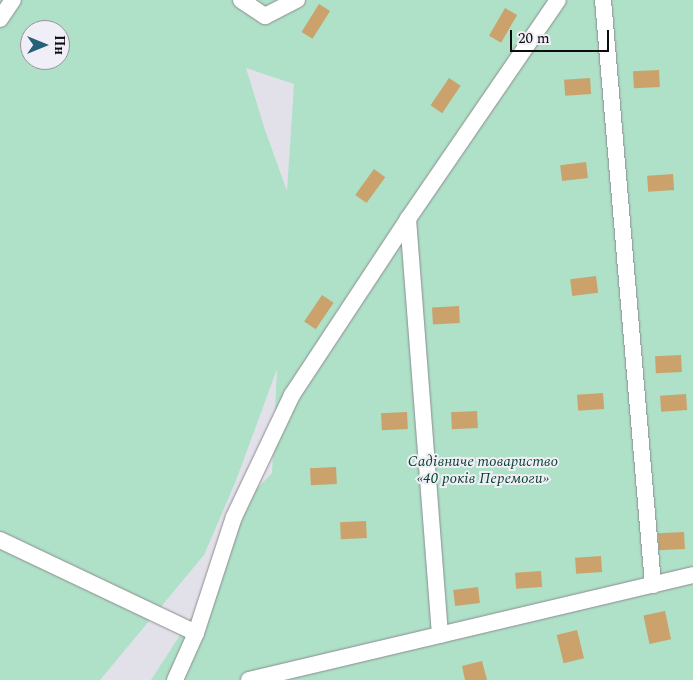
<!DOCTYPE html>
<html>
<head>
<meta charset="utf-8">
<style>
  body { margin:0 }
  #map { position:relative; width:693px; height:680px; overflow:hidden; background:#e2e1e9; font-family:Spectral,serif }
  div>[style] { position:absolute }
  .green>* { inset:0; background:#aee1c7 }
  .building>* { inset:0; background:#cba26c; transform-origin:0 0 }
  .roads { filter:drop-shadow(0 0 1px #8c8b92) drop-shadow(0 0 1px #8c8b92) }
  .lane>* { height:16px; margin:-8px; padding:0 8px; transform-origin:8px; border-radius:8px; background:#fff }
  span { translate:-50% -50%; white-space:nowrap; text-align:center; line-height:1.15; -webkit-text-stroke:4px #f0eef6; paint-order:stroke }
  .park-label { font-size:15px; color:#0b442e; font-style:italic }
  .north { position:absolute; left:20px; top:20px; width:50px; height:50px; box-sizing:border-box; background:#f0eef6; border:1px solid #959399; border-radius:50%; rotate:90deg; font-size:14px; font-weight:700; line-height:20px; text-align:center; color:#0c0b0e }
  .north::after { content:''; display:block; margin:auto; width:18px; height:22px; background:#256279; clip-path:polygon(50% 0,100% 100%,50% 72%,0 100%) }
  .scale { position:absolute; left:510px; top:30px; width:99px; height:22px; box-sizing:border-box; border:2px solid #0c0b0e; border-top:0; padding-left:6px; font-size:15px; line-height:18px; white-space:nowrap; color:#0c0b0e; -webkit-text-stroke:4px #f0eef6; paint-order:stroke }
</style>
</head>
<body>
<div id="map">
  <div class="green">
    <div style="clip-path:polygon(evenodd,0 0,693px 0,693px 680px,151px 680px,211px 587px,247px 499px,272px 473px,277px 369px,235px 483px,204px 555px,100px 680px,0 680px,0 0,30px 30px,60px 30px,60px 60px,30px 60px,30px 30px,0 0,246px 68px,294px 84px,287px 191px,265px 130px,246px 68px)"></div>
  </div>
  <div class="building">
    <div style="left:319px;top:4px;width:13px;height:33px;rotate:32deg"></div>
    <div style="left:505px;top:8px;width:14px;height:32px;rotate:30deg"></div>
    <div style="left:659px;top:70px;width:17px;height:26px;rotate:87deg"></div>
    <div style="left:449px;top:78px;width:14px;height:33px;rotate:34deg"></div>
    <div style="left:590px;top:78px;width:16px;height:26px;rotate:86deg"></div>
    <div style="left:586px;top:162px;width:16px;height:26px;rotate:83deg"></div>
    <div style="left:374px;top:169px;width:14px;height:32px;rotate:36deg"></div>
    <div style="left:673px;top:174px;width:16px;height:26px;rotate:86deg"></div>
    <div style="left:596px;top:276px;width:17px;height:26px;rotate:83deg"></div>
    <div style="left:322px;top:295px;width:14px;height:32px;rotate:34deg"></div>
    <div style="left:459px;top:306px;width:17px;height:27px;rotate:87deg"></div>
    <div style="left:681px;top:355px;width:17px;height:26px;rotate:87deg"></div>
    <div style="left:603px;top:393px;width:16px;height:26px;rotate:86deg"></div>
    <div style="left:686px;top:394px;width:16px;height:26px;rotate:86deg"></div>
    <div style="left:477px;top:411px;width:17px;height:26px;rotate:87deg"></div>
    <div style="left:407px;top:412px;width:17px;height:26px;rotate:87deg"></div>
    <div style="left:336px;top:467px;width:17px;height:26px;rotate:87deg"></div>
    <div style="left:366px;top:521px;width:17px;height:26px;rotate:87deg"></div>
    <div style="left:684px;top:532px;width:17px;height:26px;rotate:87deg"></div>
    <div style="left:601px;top:556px;width:16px;height:26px;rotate:86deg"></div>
    <div style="left:541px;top:571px;width:16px;height:26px;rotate:86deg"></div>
    <div style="left:478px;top:587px;width:16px;height:25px;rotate:83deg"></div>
    <div style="left:665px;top:611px;width:29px;height:22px;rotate:78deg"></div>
    <div style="left:577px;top:630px;width:29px;height:21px;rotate:76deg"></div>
    <div style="clip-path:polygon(482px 661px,487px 680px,465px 680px,462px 666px)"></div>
  </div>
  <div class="roads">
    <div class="lane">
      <div style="left:241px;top:0;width:29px;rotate:34deg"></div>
      <div style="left:265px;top:16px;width:36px;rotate:-27deg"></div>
      <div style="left:603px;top:0;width:587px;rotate:85.11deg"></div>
      <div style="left:0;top:19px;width:23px;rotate:-56deg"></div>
      <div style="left:408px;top:219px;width:417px;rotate:85.6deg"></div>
      <div style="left:0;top:540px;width:217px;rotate:25.4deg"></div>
      <div style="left:175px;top:680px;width:51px;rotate:-65.9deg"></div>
      <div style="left:196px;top:633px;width:122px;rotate:-71.9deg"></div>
      <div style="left:234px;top:517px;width:135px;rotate:-64.6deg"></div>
      <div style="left:292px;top:395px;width:211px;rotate:-56.6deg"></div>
      <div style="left:408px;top:219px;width:265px;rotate:-55.6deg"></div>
      <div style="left:249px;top:680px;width:456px;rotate:-13.3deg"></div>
    </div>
  </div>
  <div class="park-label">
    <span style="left:483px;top:470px">Садівниче товариство<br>«40 років Перемоги»</span>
  </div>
  <div class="north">Пн</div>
  <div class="scale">20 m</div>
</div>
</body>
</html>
